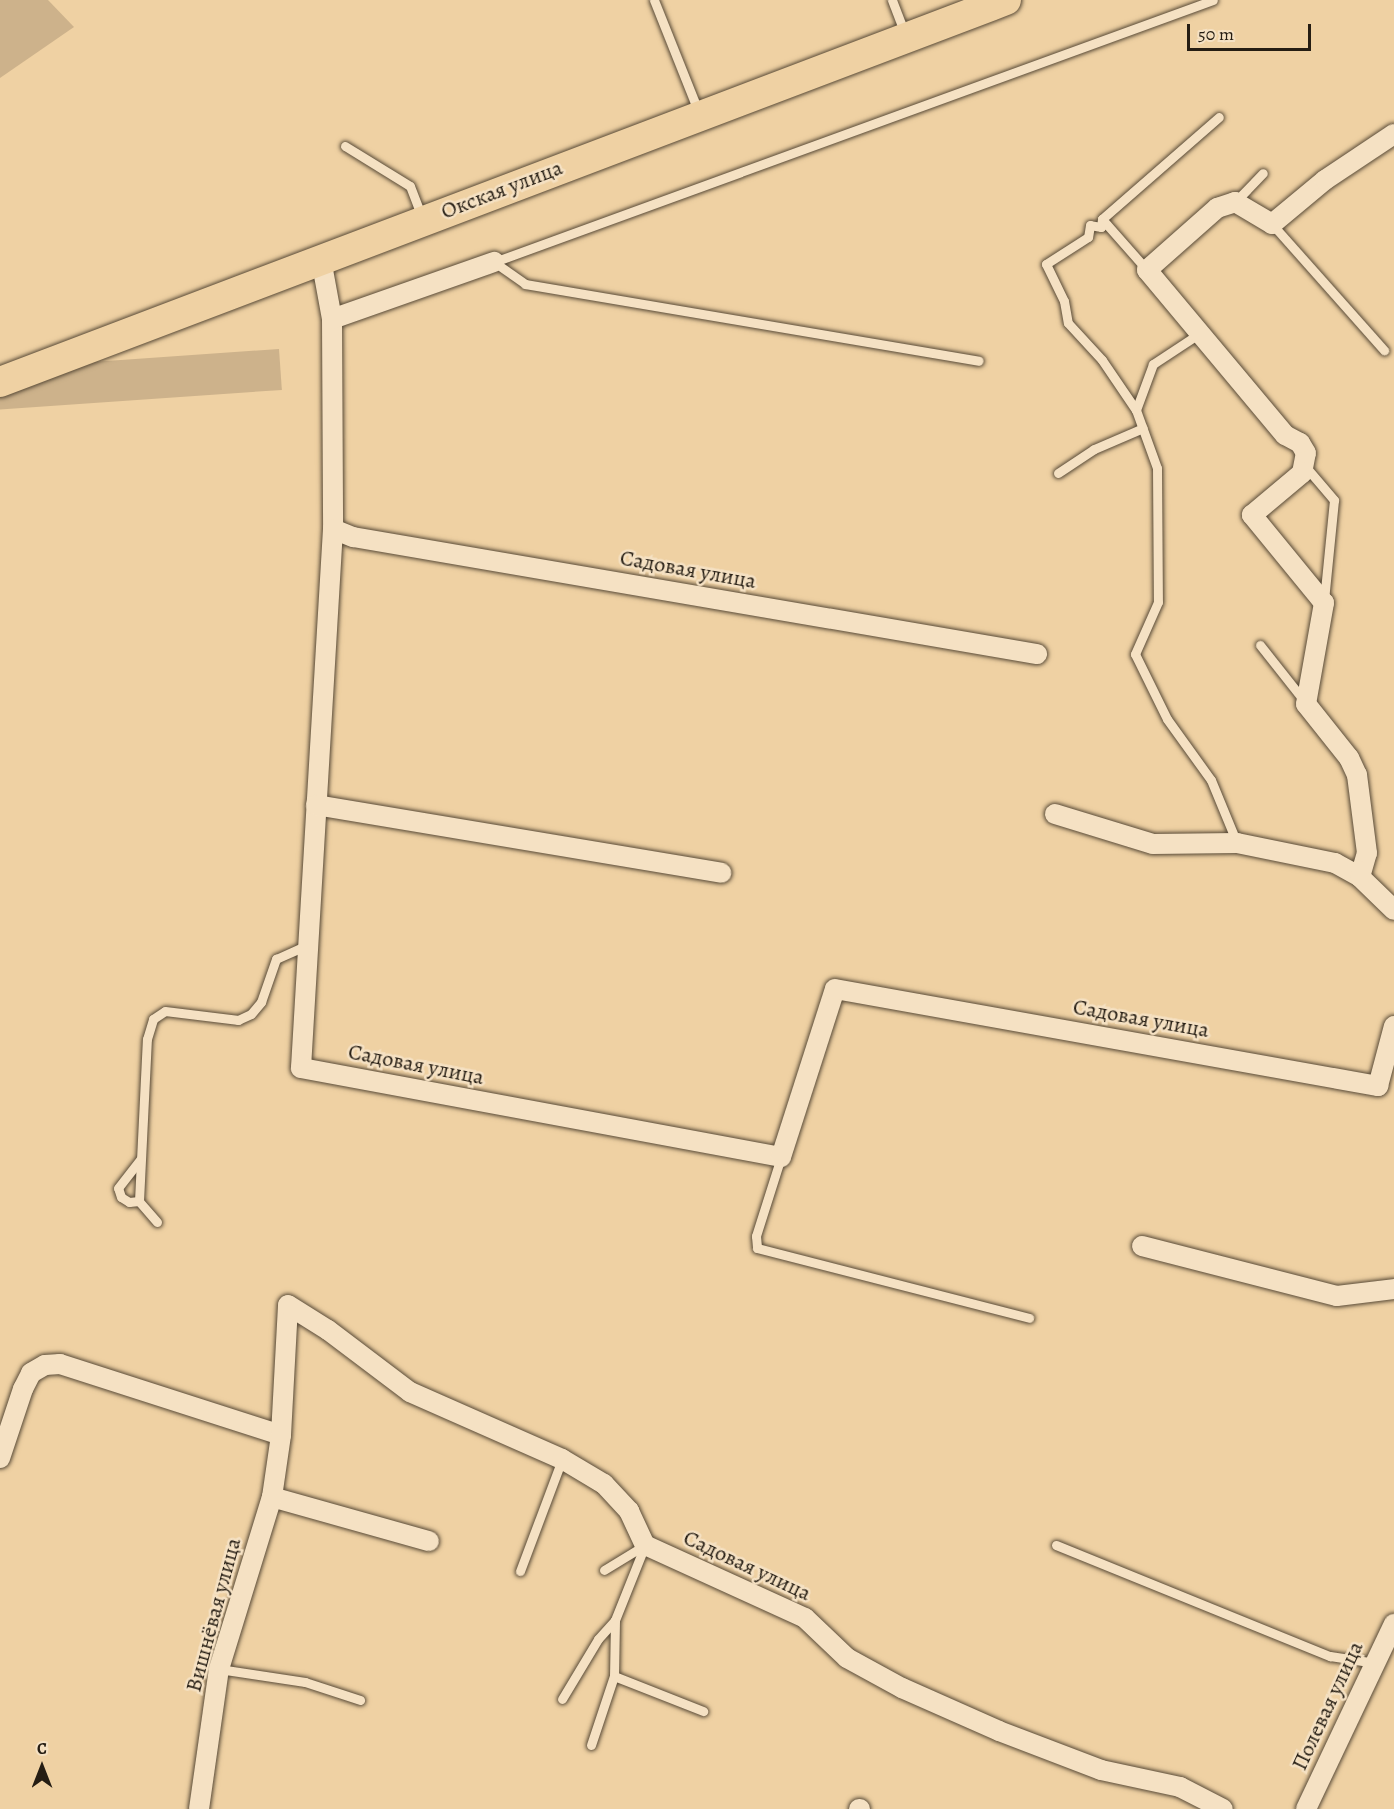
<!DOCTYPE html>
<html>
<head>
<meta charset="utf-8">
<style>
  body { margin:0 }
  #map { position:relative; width:1394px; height:1809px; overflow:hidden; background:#efd1a3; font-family:Alegreya,serif }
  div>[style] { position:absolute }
  .green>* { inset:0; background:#cdb28b; transform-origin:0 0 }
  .roads { filter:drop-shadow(0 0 2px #584a37) drop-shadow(0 0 2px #584a37) }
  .service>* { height:9px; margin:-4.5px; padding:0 4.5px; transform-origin:4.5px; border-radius:4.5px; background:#f5e1c3 }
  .minor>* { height:20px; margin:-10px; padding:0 10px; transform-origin:10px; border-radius:10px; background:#f5e1c3 }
  .primary>* { height:30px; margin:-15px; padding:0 15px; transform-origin:15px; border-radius:15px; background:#efd1a3 }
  span { translate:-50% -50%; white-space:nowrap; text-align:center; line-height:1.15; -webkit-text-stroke:5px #f5e1c3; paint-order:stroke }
  .street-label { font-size:22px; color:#251d13 }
  .north { position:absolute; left:12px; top:1737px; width:60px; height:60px; -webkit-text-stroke:4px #f5e1c3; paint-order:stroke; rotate:0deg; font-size:16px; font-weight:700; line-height:24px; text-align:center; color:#251d13 }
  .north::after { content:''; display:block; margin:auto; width:21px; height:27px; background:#251d13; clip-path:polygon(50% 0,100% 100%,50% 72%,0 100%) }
  .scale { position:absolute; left:1187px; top:24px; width:124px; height:27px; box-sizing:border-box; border:3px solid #251d13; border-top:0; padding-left:8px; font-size:18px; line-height:21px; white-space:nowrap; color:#251d13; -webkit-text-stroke:4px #f5e1c3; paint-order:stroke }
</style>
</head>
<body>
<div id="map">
  <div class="green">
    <div style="clip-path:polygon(0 0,48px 0,74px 27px,0 78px)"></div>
    <div style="left:279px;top:349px;width:41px;height:301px;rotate:86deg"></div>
  </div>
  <div class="roads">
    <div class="service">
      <div style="left:654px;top:0;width:122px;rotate:68.3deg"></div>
      <div style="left:892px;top:0;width:36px;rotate:69deg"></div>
      <div style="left:345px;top:146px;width:76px;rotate:31.6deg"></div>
      <div style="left:410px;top:186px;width:33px;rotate:69deg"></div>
      <div style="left:1235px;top:202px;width:40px;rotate:-46deg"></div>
      <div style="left:1102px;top:219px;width:155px;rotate:-41.1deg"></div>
      <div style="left:1272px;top:224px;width:169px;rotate:48.4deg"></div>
      <div style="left:494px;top:262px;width:765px;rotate:-20.02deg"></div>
      <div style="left:494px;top:262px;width:38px;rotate:35deg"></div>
      <div style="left:525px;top:284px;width:460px;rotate:9.6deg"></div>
      <div style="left:1147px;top:270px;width:68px;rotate:-131.4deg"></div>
      <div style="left:1102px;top:219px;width:8px;rotate:97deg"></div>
      <div style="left:1101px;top:227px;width:11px;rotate:-170deg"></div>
      <div style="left:1090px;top:225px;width:12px;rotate:99deg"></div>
      <div style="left:1088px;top:237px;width:50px;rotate:147.3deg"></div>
      <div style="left:1046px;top:264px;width:41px;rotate:64.1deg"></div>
      <div style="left:1064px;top:301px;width:22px;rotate:80deg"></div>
      <div style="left:1068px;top:323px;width:50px;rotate:47.4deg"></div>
      <div style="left:1102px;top:360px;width:60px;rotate:55.8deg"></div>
      <div style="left:1136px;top:410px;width:62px;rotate:70.1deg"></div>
      <div style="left:1157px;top:468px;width:134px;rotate:89.6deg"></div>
      <div style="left:1158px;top:602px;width:57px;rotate:113.9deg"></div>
      <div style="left:1135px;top:654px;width:72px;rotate:63.8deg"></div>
      <div style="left:1167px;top:719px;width:75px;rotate:54.2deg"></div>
      <div style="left:1211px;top:780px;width:68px;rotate:67.6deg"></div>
      <div style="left:1136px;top:410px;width:49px;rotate:-69.7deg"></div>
      <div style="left:1153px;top:364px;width:56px;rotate:-33.4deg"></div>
      <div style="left:1305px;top:466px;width:45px;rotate:49.5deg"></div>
      <div style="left:1334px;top:500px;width:101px;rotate:95.7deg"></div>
      <div style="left:1058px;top:473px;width:43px;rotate:-33.7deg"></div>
      <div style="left:1094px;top:449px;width:53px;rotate:-23.2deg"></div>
      <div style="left:1260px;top:645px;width:73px;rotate:51.7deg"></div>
      <div style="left:781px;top:1157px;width:83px;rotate:107.6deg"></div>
      <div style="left:756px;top:1236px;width:12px;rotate:85deg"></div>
      <div style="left:757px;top:1248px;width:281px;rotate:14.4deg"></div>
      <div style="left:139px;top:1201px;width:10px;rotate:174deg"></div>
      <div style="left:129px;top:1202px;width:9px;rotate:-148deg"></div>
      <div style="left:121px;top:1197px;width:9px;rotate:-108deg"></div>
      <div style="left:118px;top:1188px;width:37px;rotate:-52deg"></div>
      <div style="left:157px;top:1222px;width:28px;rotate:-131deg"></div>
      <div style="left:139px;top:1201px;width:162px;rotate:-87.2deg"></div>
      <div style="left:147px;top:1039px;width:21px;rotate:-73deg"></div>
      <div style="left:153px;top:1019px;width:14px;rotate:-34deg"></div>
      <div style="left:165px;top:1011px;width:74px;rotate:7deg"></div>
      <div style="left:238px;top:1020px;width:14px;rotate:-25deg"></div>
      <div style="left:251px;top:1014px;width:16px;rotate:-50deg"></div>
      <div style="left:261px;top:1002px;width:46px;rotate:-70.8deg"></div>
      <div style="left:276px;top:959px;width:34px;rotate:-24deg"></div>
      <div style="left:645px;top:1545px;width:81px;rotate:111.8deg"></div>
      <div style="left:615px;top:1620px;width:56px;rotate:91deg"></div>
      <div style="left:614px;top:1676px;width:96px;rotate:21.5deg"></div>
      <div style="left:1056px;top:1545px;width:296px;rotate:22.1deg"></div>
      <div style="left:1330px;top:1656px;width:46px;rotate:8.8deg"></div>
      <div style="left:604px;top:1570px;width:48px;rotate:-31.4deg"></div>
      <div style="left:520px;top:1571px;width:120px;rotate:-69.4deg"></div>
      <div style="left:219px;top:1669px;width:87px;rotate:8.6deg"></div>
      <div style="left:305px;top:1682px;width:58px;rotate:18.1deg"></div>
      <div style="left:562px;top:1699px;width:70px;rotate:-59deg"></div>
      <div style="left:598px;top:1639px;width:25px;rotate:-48deg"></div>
      <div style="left:591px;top:1745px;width:73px;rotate:-71.6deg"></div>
    </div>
    <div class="minor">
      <div style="left:321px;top:259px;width:61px;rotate:79.6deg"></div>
      <div style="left:332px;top:319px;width:210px;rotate:89.7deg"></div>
      <div style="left:333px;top:529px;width:540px;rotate:93.4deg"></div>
      <div style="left:301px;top:1068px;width:488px;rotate:10.5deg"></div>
      <div style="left:781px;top:1157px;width:176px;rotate:-72.2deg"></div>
      <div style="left:835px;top:989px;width:552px;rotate:10.13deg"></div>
      <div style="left:1378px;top:1086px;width:62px;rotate:-75.1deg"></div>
      <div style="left:332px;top:319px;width:172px;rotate:-19.4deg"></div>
      <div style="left:333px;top:529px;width:22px;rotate:22deg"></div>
      <div style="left:353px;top:537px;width:694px;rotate:9.71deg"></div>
      <div style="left:316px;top:805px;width:411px;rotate:9.5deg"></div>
      <div style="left:1055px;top:814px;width:102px;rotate:17deg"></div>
      <div style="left:1153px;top:844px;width:84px;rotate:-0.7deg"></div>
      <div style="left:1237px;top:843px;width:100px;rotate:11.5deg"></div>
      <div style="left:1335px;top:863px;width:29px;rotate:29deg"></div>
      <div style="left:1360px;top:877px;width:47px;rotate:44.1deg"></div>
      <div style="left:1360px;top:877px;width:25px;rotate:-74deg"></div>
      <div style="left:1367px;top:853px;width:79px;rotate:-97.3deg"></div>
      <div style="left:1357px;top:775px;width:19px;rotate:-115deg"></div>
      <div style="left:1349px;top:758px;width:69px;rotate:-128.5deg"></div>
      <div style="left:1306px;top:704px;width:103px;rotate:-79.9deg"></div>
      <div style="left:1324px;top:603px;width:114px;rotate:-129.3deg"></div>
      <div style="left:1252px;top:515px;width:65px;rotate:-40deg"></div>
      <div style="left:1302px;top:473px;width:20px;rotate:-79deg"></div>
      <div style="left:1306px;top:453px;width:12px;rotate:-121deg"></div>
      <div style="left:1300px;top:443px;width:17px;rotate:-152deg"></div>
      <div style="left:1285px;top:435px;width:215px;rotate:-129.9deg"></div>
      <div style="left:1147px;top:270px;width:94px;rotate:-41.5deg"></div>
      <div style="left:1217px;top:208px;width:19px;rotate:-18deg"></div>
      <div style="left:1235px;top:202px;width:43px;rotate:30.7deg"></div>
      <div style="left:1272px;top:224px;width:69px;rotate:-39.7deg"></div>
      <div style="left:1325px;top:180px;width:83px;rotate:-33.7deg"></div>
      <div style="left:1142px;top:1246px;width:201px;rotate:14.4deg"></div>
      <div style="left:1337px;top:1296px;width:57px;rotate:-7deg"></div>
      <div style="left:0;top:1458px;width:73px;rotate:-71.6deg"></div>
      <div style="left:23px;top:1389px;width:18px;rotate:-63deg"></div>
      <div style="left:31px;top:1373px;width:16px;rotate:-30deg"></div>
      <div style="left:45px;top:1365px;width:15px;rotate:-4deg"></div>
      <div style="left:60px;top:1364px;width:232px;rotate:17.8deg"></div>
      <div style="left:272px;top:1497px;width:163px;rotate:15.7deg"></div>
      <div style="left:199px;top:1809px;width:141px;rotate:-81.9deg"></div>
      <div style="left:219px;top:1669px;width:180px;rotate:-72.9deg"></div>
      <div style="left:272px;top:1497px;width:63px;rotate:-81.7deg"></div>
      <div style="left:281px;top:1435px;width:130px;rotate:-86.9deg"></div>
      <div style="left:288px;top:1305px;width:47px;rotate:32deg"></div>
      <div style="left:328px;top:1330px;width:103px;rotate:37.1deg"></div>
      <div style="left:410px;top:1392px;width:166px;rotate:23.8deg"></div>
      <div style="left:562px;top:1459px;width:49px;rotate:30.8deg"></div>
      <div style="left:604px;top:1484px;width:37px;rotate:47deg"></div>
      <div style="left:629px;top:1511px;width:38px;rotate:65deg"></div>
      <div style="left:645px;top:1545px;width:176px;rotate:24.5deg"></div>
      <div style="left:805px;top:1618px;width:58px;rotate:43.6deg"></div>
      <div style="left:847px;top:1658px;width:63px;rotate:28.6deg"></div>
      <div style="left:902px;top:1688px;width:106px;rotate:23.9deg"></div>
      <div style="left:999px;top:1731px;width:109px;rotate:20.9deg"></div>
      <div style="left:1101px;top:1770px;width:81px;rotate:12.1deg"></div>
      <div style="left:1180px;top:1787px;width:48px;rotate:27.1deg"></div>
      <div style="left:859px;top:1809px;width:1px"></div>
      <div style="left:1306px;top:1809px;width:205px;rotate:-64.6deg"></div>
    </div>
    <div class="primary">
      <div style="left:0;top:382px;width:1076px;rotate:-20.79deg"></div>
    </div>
  </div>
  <div class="street-label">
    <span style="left:502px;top:190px;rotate:-21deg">Окская улица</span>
    <span style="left:688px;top:570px;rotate:10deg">Садовая улица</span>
    <span style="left:1141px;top:1019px;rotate:10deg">Садовая улица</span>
    <span style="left:416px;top:1065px;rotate:11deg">Садовая улица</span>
    <span style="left:747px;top:1566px;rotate:25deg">Садовая улица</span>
    <span style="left:214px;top:1615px;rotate:-75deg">Вишнёвая улица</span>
    <span style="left:1328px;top:1706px;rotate:-65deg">Полевая улица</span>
  </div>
  <div class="north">С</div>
  <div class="scale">50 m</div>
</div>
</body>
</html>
